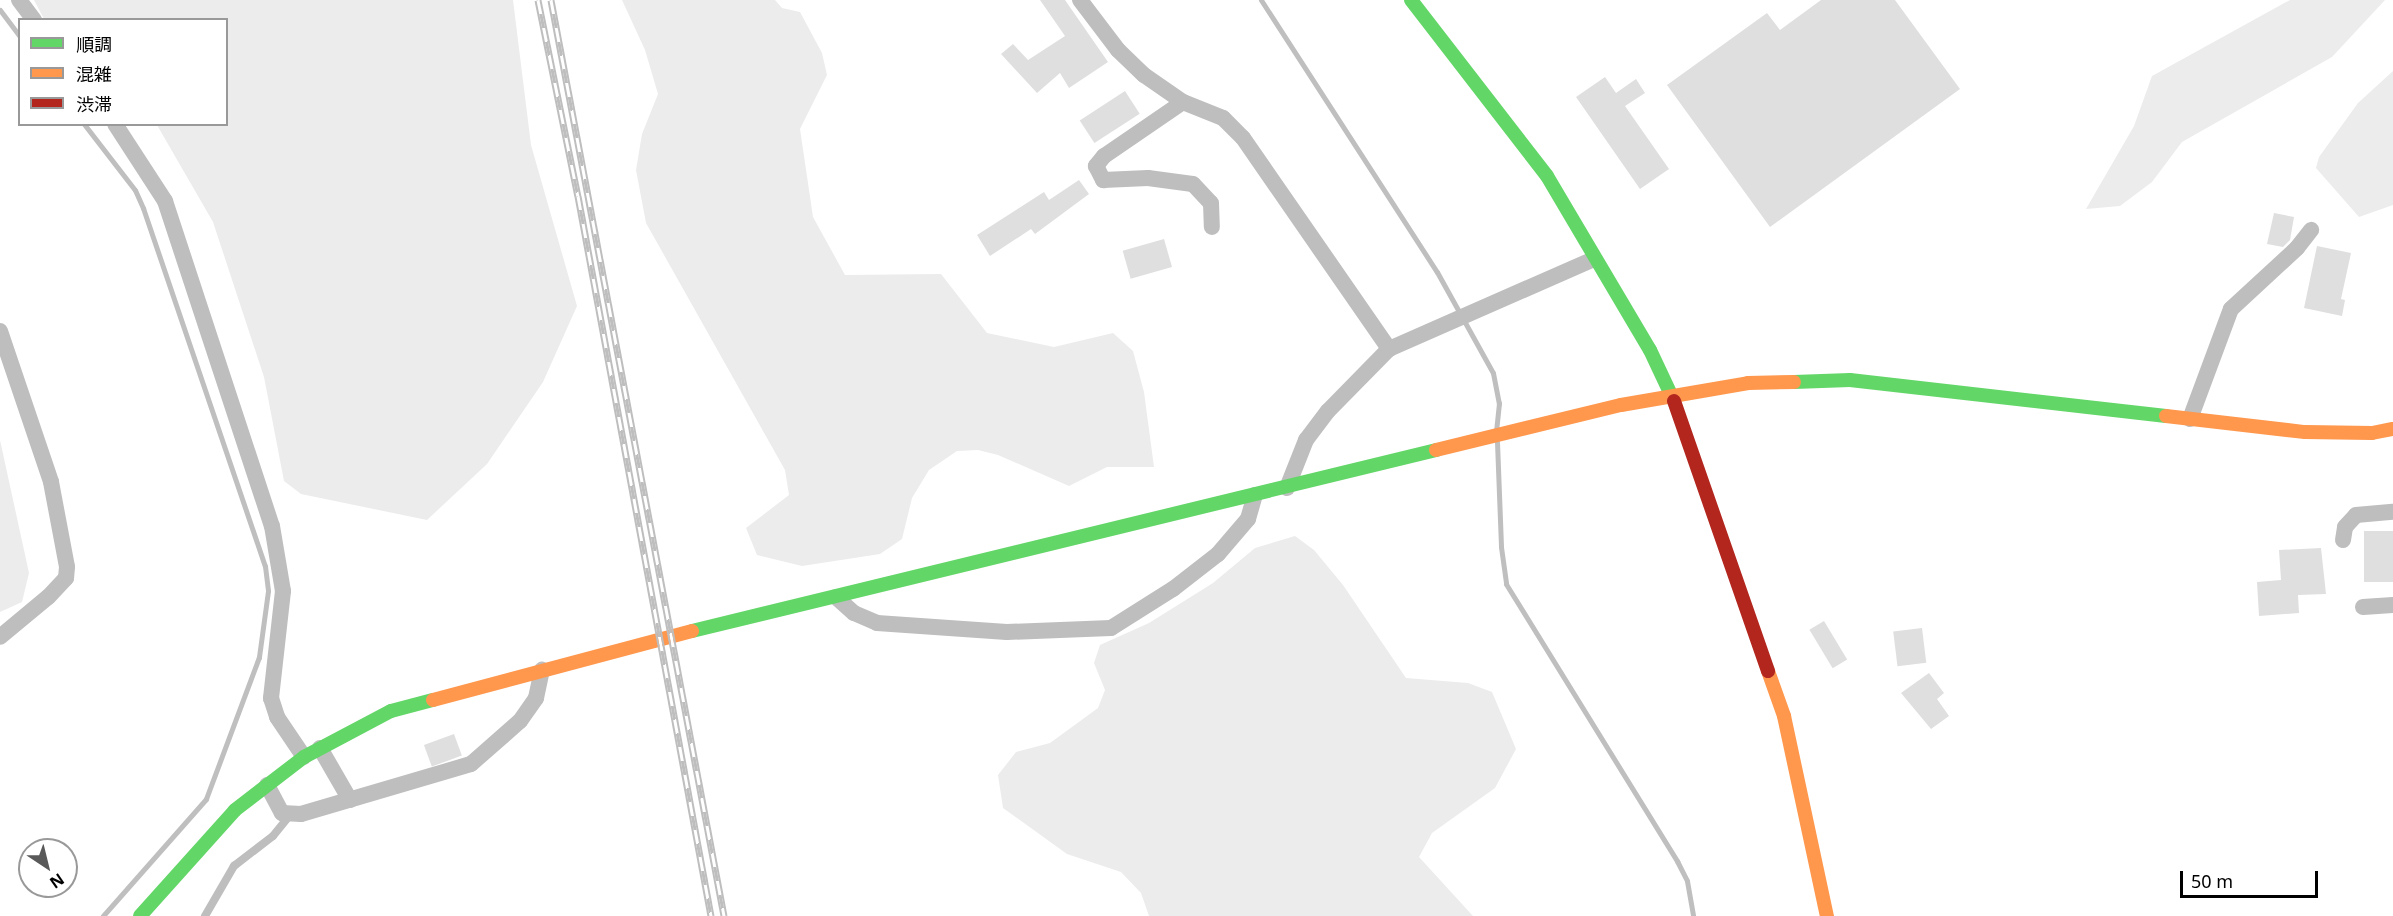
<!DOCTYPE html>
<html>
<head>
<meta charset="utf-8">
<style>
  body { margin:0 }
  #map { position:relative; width:2393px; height:916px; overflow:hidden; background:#fff; font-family:"Noto Sans","Noto Sans JP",sans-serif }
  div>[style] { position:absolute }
  .green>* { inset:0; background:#ececec }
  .stream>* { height:5px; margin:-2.5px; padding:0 2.5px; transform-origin:2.5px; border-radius:2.5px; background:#bfbfbf }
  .building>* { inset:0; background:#dfdfdf; transform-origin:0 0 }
  .lane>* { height:8px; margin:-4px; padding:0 4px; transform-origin:4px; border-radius:4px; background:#bebebe }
  .street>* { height:16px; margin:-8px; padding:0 8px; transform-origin:8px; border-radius:8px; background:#bebebe }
  .fast>* { height:14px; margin:-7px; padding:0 7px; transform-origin:7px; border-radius:7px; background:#63d668 }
  .slow>* { height:14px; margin:-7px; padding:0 7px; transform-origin:7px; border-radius:7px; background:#ff974d }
  .jam>* { height:14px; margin:-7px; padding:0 7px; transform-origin:7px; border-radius:7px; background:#b3261e }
  .rail>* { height:7px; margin-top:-3.5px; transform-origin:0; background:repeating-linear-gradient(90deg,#fff 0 14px,#bebebe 0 28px); box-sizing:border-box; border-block:2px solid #bebebe }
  span { translate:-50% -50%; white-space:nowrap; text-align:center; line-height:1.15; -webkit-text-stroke:6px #fff; paint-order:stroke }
  .legend { position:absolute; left:18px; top:18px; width:210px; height:108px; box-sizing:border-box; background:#fff; border:2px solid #999; margin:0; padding:8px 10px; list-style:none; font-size:18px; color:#000 }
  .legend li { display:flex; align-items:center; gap:12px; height:30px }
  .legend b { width:30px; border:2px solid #999 }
  .north { position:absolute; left:18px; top:838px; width:60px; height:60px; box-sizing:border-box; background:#fff; border:2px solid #999; border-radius:50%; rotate:145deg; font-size:16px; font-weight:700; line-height:24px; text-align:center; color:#000 }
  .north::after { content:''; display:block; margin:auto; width:21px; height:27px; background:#595959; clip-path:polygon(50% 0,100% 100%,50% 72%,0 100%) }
  .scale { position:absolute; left:2180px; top:871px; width:138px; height:27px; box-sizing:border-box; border:3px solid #000; border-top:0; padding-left:8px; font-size:18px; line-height:21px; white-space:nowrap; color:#000; -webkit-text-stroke:4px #fff; paint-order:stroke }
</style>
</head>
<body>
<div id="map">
  <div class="green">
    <div style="clip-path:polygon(34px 0,513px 0,531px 145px,577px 306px,543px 382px,487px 464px,427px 520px,301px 494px,284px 481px,264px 377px,213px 222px,157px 125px,226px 124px,226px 20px,44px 19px)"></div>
    <div style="clip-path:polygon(622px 0,775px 0,782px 8px,800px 12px,822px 53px,827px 75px,800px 129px,813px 217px,845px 275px,941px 274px,987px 333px,1054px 347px,1113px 333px,1133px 351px,1144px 392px,1154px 467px,1107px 467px,1069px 486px,998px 455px,978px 450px,957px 451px,929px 470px,912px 498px,902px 539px,880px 554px,802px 566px,757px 555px,746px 528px,789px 495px,785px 470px,646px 223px,636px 170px,642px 134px,658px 94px,645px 50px)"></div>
    <div style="clip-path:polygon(2290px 0,2385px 0,2332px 57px,2182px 142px,2152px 182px,2120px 206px,2086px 209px,2134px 126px,2152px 76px)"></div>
    <div style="clip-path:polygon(2393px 71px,2393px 205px,2359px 217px,2316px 168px,2319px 157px,2358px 103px)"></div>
    <div style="clip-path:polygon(0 440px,29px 573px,22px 602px,0 612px)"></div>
    <div style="clip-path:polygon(1295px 536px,1314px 550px,1343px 585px,1406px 678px,1468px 683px,1492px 692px,1516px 749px,1495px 788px,1432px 833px,1419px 857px,1473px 916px,1149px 916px,1141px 893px,1121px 872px,1067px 854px,1003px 808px,998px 775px,1016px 752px,1050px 743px,1098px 708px,1105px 690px,1094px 663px,1100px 645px,1149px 623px,1213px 583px,1255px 548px)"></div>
  </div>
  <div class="stream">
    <div style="left:1261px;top:0;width:324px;rotate:57.1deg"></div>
    <div style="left:1437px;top:272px;width:115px;rotate:61deg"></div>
    <div style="left:1493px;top:373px;width:31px;rotate:79deg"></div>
    <div style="left:1499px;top:403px;width:27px;rotate:96deg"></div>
    <div style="left:0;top:10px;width:34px;rotate:53deg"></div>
    <div style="left:84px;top:124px;width:83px;rotate:52.3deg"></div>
    <div style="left:135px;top:190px;width:20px;rotate:66deg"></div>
    <div style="left:143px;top:208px;width:378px;rotate:71.2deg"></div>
    <div style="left:265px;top:566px;width:25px;rotate:83deg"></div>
    <div style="left:268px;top:591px;width:67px;rotate:97.8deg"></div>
    <div style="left:259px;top:657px;width:152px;rotate:110.5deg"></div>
    <div style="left:206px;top:799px;width:156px;rotate:131.4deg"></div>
    <div style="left:1497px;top:442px;width:105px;rotate:87.8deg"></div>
    <div style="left:1501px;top:547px;width:37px;rotate:82deg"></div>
    <div style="left:1506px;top:584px;width:326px;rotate:58.3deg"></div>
    <div style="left:1677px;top:861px;width:22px;rotate:63deg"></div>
    <div style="left:1687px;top:881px;width:36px;rotate:80deg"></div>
  </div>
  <div class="building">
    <div style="clip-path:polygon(1040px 0,1065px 0,1108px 62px,1069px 88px,1060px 73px,1037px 93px,1001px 54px,1013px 44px,1028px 60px,1065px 36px)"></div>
    <div style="clip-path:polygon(1821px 0,1895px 0,1960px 89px,1770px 227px,1667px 85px,1767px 13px,1780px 30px)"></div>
    <div style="clip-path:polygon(1605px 77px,1616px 93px,1636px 79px,1645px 93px,1625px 106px,1669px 169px,1640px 189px,1576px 97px)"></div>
    <div style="left:1125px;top:91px;width:27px;height:54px;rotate:57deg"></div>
    <div style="clip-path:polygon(1079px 180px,1089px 194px,1035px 234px,1031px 229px,990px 256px,977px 235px,1044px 192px,1049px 200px)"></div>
    <div style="clip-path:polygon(2274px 213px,2294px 217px,2290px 240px,2283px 247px,2267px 244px)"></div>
    <div style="left:1164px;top:239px;width:29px;height:43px;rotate:74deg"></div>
    <div style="clip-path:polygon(2317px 246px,2351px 253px,2341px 299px,2345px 300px,2342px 316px,2304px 308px)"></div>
    <div style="left:2393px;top:531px;width:51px;height:29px;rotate:90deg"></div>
    <div style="clip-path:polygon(2321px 548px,2326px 594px,2298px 595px,2299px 613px,2259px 616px,2257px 582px,2281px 580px,2279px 550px)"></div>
    <div style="left:1824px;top:621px;width:45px;height:17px;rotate:59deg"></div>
    <div style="left:1922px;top:628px;width:35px;height:29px;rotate:83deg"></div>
    <div style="clip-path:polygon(1929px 673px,1944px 693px,1937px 699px,1949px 716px,1931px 729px,1901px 693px)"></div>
    <div style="left:454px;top:734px;width:23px;height:32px;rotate:70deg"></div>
  </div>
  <div class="lane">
    <div style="left:205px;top:916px;width:58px;rotate:-59.9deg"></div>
    <div style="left:234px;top:866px;width:49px;rotate:-37.6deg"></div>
    <div style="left:273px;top:836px;width:27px;rotate:-51deg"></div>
  </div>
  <div class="street">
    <div style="left:19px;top:0;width:25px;rotate:53deg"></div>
    <div style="left:1080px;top:0;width:63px;rotate:52.8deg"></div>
    <div style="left:1118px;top:50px;width:36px;rotate:44deg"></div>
    <div style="left:1144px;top:75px;width:47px;rotate:34.7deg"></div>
    <div style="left:1183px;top:102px;width:43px;rotate:21.8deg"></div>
    <div style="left:1223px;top:118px;width:28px;rotate:45deg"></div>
    <div style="left:1243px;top:138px;width:257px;rotate:55.3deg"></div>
    <div style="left:1183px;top:102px;width:96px;rotate:145.6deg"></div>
    <div style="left:1104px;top:156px;width:13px;rotate:129deg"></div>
    <div style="left:1096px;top:166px;width:16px;rotate:63deg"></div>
    <div style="left:1103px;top:180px;width:45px;rotate:-2.5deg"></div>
    <div style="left:1148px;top:178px;width:45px;rotate:7.6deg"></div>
    <div style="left:1193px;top:184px;width:26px;rotate:47deg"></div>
    <div style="left:1211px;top:203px;width:24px;rotate:88deg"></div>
    <div style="left:115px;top:124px;width:92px;rotate:57deg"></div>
    <div style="left:165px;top:201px;width:342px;rotate:71.8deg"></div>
    <div style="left:272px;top:526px;width:66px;rotate:80.4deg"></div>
    <div style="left:283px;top:591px;width:108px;rotate:96.4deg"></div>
    <div style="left:271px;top:698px;width:20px;rotate:72deg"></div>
    <div style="left:277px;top:717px;width:48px;rotate:56deg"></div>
    <div style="left:0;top:331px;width:159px;rotate:71.3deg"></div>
    <div style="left:51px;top:482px;width:86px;rotate:79.3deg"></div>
    <div style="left:67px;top:567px;width:11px;rotate:95deg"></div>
    <div style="left:66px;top:578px;width:26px;rotate:133deg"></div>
    <div style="left:48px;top:597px;width:62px;rotate:140.2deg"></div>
    <div style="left:2190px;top:419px;width:117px;rotate:-69.6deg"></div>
    <div style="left:2231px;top:309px;width:90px;rotate:-42.7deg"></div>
    <div style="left:2297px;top:248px;width:23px;rotate:-52deg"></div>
    <div style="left:1287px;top:488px;width:52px;rotate:-68.4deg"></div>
    <div style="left:1306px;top:440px;width:36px;rotate:-53deg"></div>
    <div style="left:1328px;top:411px;width:87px;rotate:-45.5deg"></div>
    <div style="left:1389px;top:349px;width:224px;rotate:-23.7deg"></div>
    <div style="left:2343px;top:540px;width:13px;rotate:-81deg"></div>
    <div style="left:2345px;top:527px;width:16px;rotate:-47deg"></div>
    <div style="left:2356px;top:515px;width:37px;rotate:-5deg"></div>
    <div style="left:836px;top:597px;width:24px;rotate:42deg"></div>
    <div style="left:854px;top:613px;width:25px;rotate:23deg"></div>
    <div style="left:877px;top:623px;width:130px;rotate:4deg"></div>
    <div style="left:1007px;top:632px;width:104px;rotate:-2.2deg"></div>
    <div style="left:1111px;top:628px;width:73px;rotate:-32.2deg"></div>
    <div style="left:1173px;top:589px;width:57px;rotate:-37.9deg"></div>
    <div style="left:1218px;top:554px;width:46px;rotate:-49.4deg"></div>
    <div style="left:1248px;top:519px;width:25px;rotate:-74deg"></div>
    <div style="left:2363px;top:607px;width:30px;rotate:-4deg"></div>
    <div style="left:320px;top:748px;width:60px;rotate:60deg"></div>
    <div style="left:267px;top:785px;width:32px;rotate:62deg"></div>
    <div style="left:282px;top:813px;width:19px;rotate:3deg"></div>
    <div style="left:301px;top:814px;width:177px;rotate:-16.4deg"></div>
    <div style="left:471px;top:764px;width:65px;rotate:-41.3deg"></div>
    <div style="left:520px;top:721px;width:28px;rotate:-55deg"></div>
    <div style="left:536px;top:698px;width:29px;rotate:-78deg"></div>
  </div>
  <div class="fast">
    <div style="left:1411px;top:0;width:222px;rotate:52.3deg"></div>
    <div style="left:1547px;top:176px;width:202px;rotate:59.4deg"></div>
    <div style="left:1650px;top:350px;width:56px;rotate:64.8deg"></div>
    <div style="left:1794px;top:382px;width:56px;rotate:-2deg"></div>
    <div style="left:1850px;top:380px;width:318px;rotate:6.5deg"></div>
    <div style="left:692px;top:631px;width:766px;rotate:-13.67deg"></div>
    <div style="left:140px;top:916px;width:142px;rotate:-48.1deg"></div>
    <div style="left:235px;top:810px;width:87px;rotate:-37.5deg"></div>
    <div style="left:304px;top:757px;width:98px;rotate:-27.9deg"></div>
    <div style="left:391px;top:711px;width:43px;rotate:-14.7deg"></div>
  </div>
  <div class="slow">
    <div style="left:2166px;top:416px;width:140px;rotate:6.6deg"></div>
    <div style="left:2305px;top:432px;width:67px;rotate:0.9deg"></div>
    <div style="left:2372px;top:433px;width:21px;rotate:-11deg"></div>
    <div style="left:1436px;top:450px;width:190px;rotate:-13.7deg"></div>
    <div style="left:1621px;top:405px;width:129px;rotate:-9.8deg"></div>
    <div style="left:1748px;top:383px;width:46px;rotate:-1.2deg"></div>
    <div style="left:1768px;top:671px;width:48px;rotate:70.4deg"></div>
    <div style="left:1784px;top:716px;width:205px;rotate:77.9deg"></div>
    <div style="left:433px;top:700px;width:268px;rotate:-14.9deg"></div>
  </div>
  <div class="jam">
    <div style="left:1674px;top:401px;width:286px;rotate:70.8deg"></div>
  </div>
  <div class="rail">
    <div style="left:538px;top:0;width:200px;rotate:78.5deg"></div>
    <div style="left:578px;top:196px;width:732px;rotate:79.53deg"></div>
    <div style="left:551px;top:0;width:932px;rotate:79.3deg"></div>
  </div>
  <ul class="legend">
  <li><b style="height:8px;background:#63d668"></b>順調</li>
  <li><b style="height:8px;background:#ff974d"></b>混雑</li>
  <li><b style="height:8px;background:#b3261e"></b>渋滞</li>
  </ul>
  <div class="north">N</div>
  <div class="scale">50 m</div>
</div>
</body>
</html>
